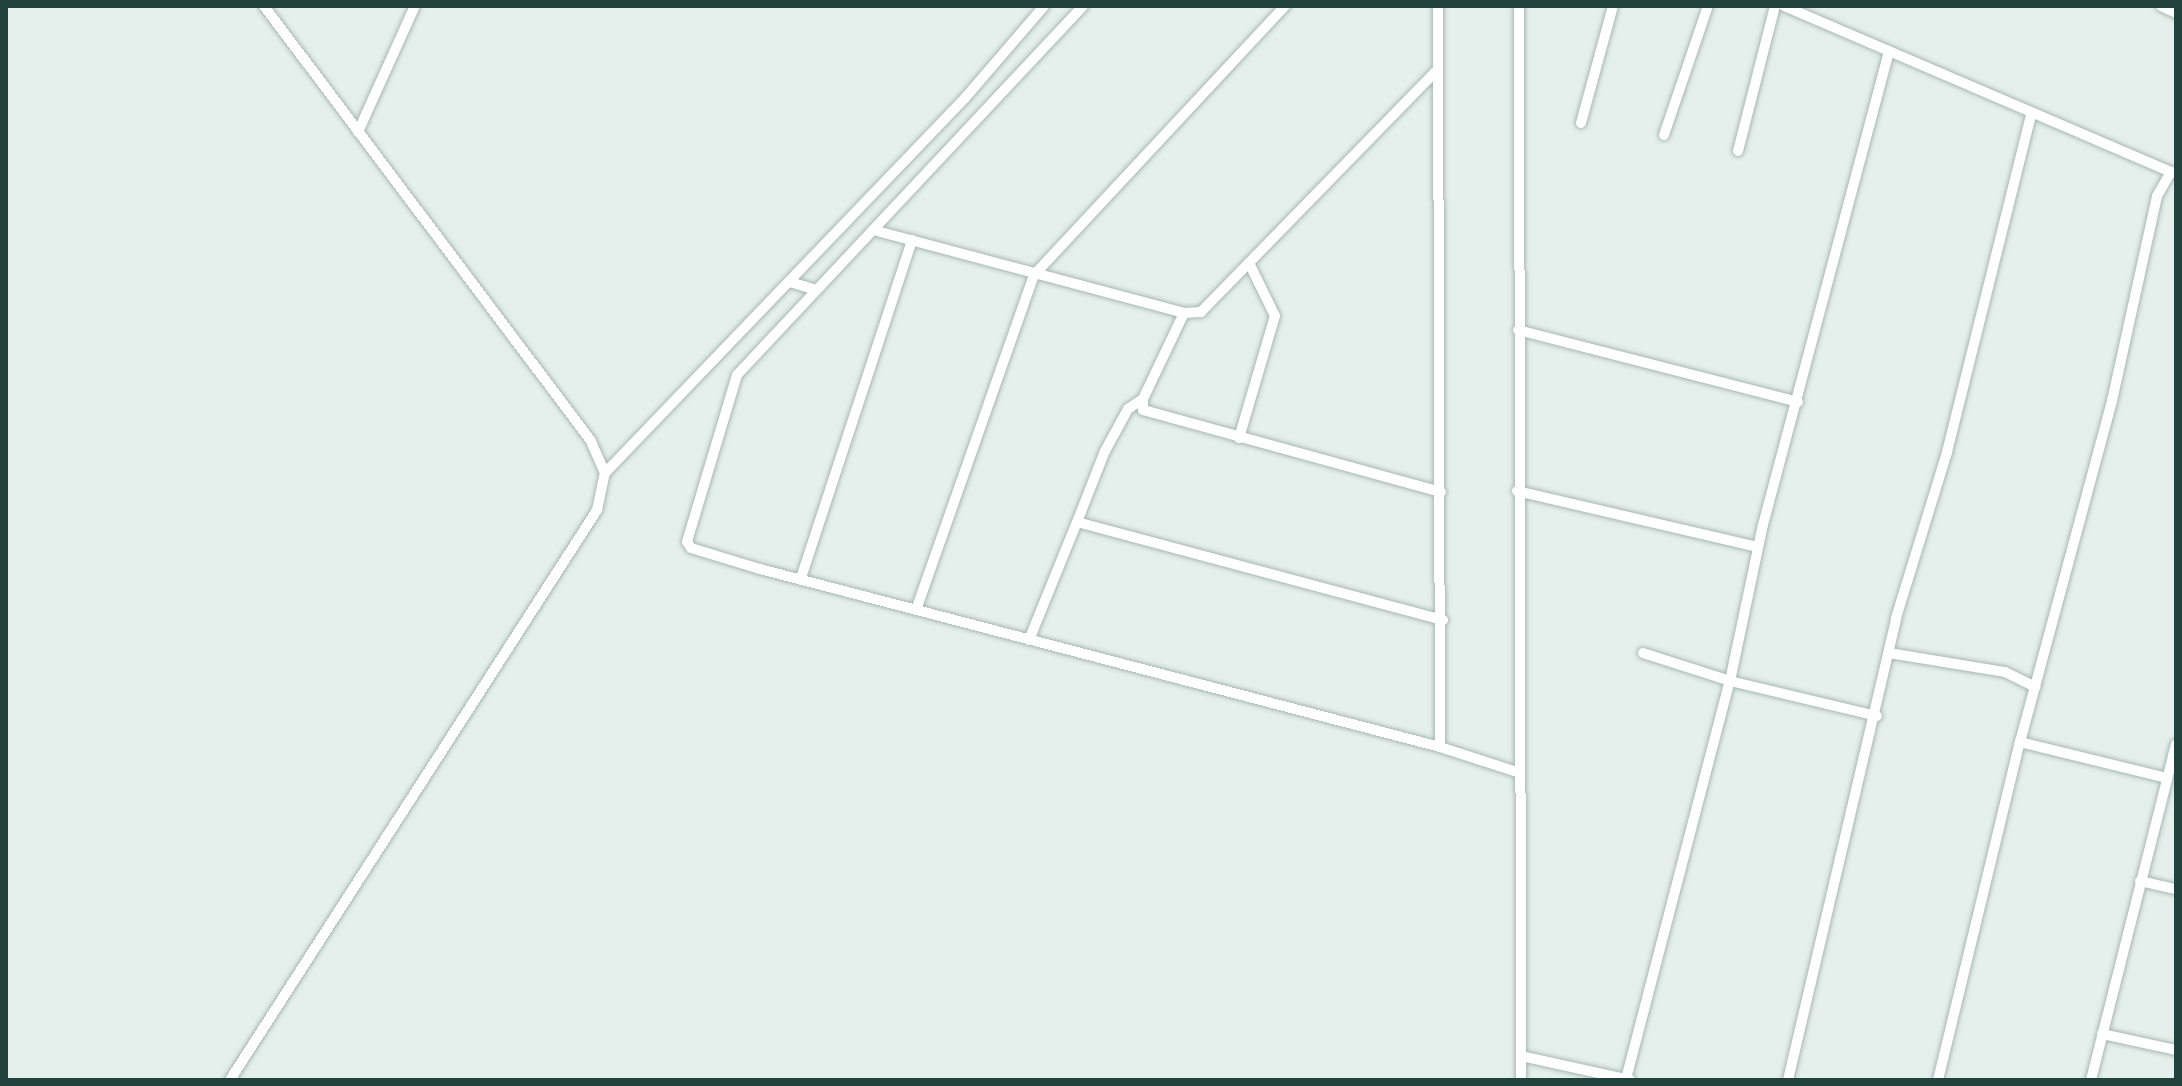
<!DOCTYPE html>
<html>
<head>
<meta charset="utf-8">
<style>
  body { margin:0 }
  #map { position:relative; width:2182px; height:1086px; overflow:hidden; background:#e5efeb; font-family:"Source Sans 3",sans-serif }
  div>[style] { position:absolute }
  .roads { filter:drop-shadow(0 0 2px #a7b8b3) drop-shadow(0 0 2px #a7b8b3) }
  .minor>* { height:10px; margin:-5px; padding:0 5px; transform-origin:5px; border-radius:5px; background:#fff }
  span { translate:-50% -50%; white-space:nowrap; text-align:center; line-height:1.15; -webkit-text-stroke:6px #f6fbf9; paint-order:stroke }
  .frame { position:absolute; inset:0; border:8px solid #22433d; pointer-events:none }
</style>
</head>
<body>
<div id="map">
  <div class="roads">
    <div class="minor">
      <div style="left:1083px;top:6px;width:506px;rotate:133.16deg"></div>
      <div style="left:737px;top:375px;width:174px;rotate:106.7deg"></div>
      <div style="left:687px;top:542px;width:7px;rotate:56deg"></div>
      <div style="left:691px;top:548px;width:72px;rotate:16.9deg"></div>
      <div style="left:760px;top:569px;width:703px;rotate:14.67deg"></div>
      <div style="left:1440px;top:747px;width:81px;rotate:18deg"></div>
      <div style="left:1438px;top:6px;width:741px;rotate:89.85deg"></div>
      <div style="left:1519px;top:6px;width:1074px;rotate:89.89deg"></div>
      <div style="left:1784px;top:6px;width:424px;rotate:23.2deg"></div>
      <div style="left:2161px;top:6px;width:17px;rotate:25deg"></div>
      <div style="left:1581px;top:123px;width:121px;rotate:-74.7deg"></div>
      <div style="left:358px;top:132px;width:138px;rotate:-65.7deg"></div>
      <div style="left:1664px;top:135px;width:136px;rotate:-71.2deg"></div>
      <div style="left:1738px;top:151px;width:150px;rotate:-75.7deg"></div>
      <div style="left:873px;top:230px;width:322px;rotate:14.9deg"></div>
      <div style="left:1184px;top:313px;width:17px;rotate:-3deg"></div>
      <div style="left:1201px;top:312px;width:338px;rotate:-45.7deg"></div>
      <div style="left:790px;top:282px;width:27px;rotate:17deg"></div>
      <div style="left:1184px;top:313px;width:95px;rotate:115.5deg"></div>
      <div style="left:1143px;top:399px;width:11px;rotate:90deg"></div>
      <div style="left:1143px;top:410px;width:309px;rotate:15.4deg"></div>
      <div style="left:1518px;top:330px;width:289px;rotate:14.4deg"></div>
      <div style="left:1239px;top:438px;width:127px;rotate:-73.6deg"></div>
      <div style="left:1275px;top:316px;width:57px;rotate:-116.1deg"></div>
      <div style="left:605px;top:473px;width:520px;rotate:-46.17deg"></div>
      <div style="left:965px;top:98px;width:121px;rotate:-49.3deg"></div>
      <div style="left:1517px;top:491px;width:246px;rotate:13.1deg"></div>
      <div style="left:1077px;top:522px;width:76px;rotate:-68.5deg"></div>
      <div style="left:1105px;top:451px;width:48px;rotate:-61.3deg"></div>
      <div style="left:1128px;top:409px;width:18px;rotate:-34deg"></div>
      <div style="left:801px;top:578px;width:356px;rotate:-71.8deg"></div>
      <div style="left:916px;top:610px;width:355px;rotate:-70.6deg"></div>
      <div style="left:1034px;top:275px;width:368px;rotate:-47deg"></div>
      <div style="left:1029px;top:640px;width:127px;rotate:-67.9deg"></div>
      <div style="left:1077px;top:522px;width:379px;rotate:15deg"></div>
      <div style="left:1643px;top:653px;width:91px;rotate:17.8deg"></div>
      <div style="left:1730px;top:681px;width:151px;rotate:13.4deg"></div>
      <div style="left:1889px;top:653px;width:118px;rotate:9.3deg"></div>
      <div style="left:2005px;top:672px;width:34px;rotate:26deg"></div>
      <div style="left:2020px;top:742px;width:151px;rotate:13.8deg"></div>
      <div style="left:2140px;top:881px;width:37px;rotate:13deg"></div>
      <div style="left:2102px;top:1034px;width:76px;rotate:12.2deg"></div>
      <div style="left:1521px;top:1056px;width:112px;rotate:12.4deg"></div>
      <div style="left:1626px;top:1079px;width:411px;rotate:-75.4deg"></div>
      <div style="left:1730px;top:681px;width:159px;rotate:-78.1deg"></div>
      <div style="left:1763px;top:525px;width:490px;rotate:-75.1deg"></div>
      <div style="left:230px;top:1080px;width:678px;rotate:-57.22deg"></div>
      <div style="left:597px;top:510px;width:38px;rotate:-78deg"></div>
      <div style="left:605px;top:473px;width:35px;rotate:-114deg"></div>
      <div style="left:591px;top:441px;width:544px;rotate:-126.93deg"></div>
      <div style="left:1788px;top:1080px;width:474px;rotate:-76.8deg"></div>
      <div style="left:1896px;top:618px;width:174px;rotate:-72.9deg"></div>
      <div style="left:1947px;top:452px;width:350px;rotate:-76deg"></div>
      <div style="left:1938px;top:1080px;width:348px;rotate:-76.4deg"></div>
      <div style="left:2020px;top:742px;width:353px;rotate:-74.9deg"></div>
      <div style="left:2112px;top:401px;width:210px;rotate:-77.6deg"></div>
      <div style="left:2157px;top:196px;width:28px;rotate:-60deg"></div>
      <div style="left:2091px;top:1080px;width:346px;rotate:-75.8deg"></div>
    </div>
  </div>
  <div class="frame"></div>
</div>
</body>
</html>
